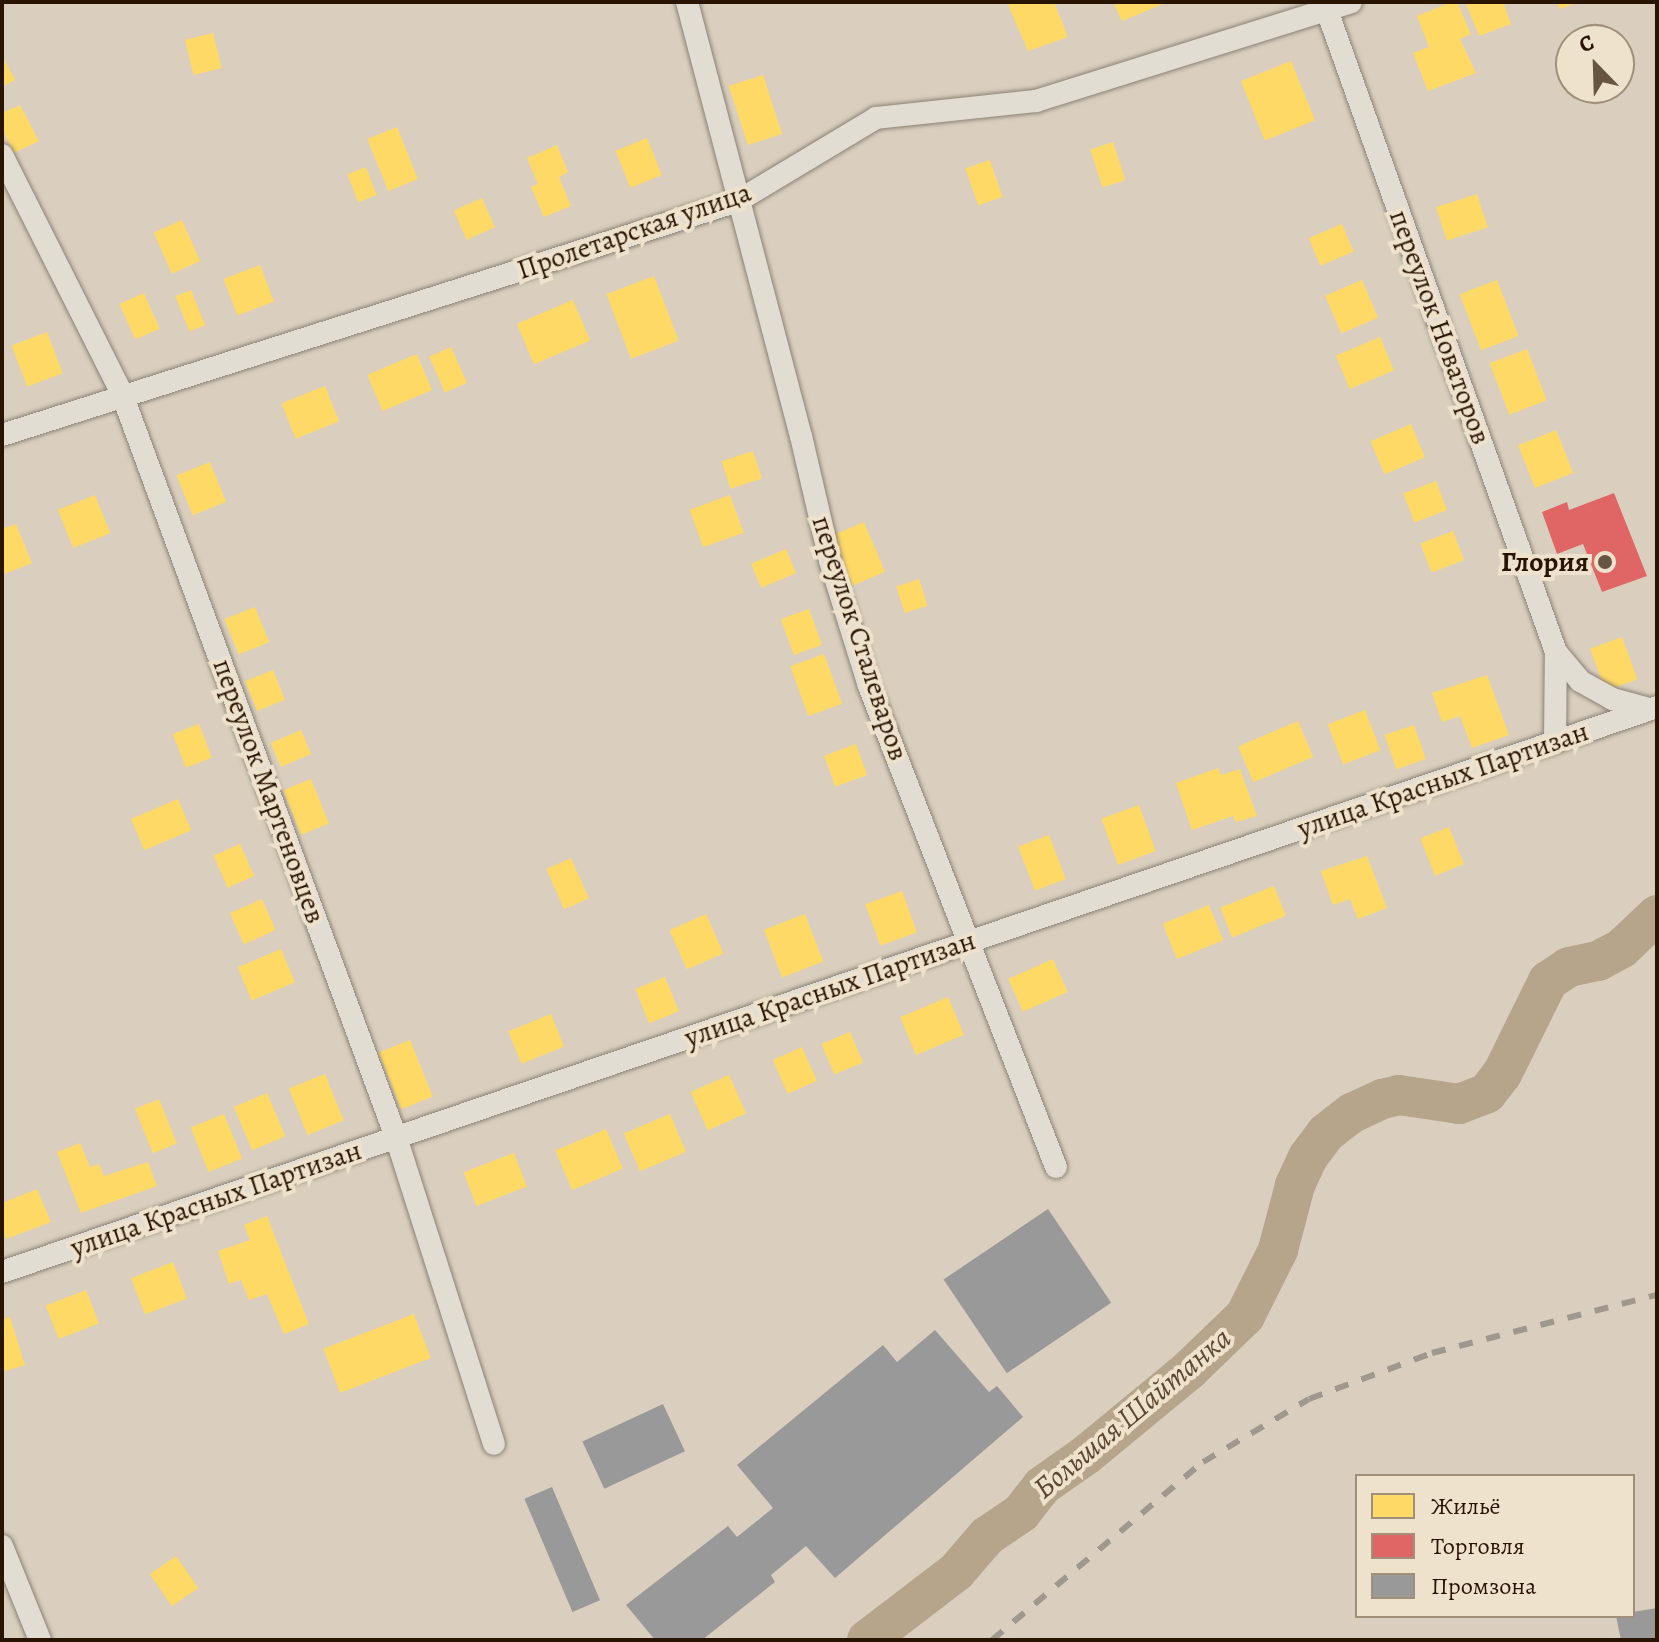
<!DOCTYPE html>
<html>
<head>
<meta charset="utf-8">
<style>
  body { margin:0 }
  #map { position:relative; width:1659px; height:1642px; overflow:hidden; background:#dacfbe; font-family:Alegreya,serif }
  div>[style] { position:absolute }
  .homes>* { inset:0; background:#ffd966; transform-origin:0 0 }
  .shops>* { inset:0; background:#e06666 }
  .industry>* { inset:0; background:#999; transform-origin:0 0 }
  .river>* { height:40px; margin:-20px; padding:0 20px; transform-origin:20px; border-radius:20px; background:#b6a48b }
  .roads { filter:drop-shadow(0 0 2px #8b8275) drop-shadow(0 0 2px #8b8275) }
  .minor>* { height:22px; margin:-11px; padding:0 11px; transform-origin:11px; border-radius:11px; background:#e2ddd3 }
  .rail>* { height:6px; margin-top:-3px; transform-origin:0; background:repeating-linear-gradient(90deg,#9e988e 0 14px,transparent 0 28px) }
  .dots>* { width:22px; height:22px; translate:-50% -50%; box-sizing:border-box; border:4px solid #efe2cc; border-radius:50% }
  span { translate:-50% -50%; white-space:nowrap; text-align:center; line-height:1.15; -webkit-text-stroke:8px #efe2cc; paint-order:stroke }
  .street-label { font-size:28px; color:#291400 }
  .poi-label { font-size:28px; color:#291400; font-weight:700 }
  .right { translate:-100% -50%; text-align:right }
  .water-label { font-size:30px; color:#5b462f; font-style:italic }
  .frame { position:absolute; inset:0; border:4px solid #291400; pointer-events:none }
  .legend { position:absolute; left:1355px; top:1474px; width:280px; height:144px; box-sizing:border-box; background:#efe2cc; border:2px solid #a0907a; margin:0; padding:10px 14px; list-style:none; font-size:24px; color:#291400 }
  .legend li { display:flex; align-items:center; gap:16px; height:40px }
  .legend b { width:40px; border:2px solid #a0907a }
  .north { position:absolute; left:1555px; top:24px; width:80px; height:80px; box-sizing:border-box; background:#efe2cc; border:2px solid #a0907a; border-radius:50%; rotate:337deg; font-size:22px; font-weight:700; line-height:32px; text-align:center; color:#291400 }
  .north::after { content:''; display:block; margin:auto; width:28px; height:36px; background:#675542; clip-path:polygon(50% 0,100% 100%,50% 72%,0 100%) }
</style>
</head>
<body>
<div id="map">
  <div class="homes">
    <div style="clip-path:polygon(1007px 2px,1054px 2px,1068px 37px,1028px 51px)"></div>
    <div style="clip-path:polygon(1113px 2px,1168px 2px,1122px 21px)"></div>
    <div style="clip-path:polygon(1452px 2px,1457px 2px,1471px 34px,1460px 39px,1476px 73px,1428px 91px,1413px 53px,1429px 47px,1417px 16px)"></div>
    <div style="clip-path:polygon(1471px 2px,1503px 2px,1511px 24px,1479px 36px,1466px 4px)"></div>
    <div style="clip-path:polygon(1557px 2px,1577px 2px,1577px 3px,1559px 9px)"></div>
    <div style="left:213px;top:33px;width:36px;height:29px;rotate:76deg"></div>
    <div style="clip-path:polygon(2px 55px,15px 80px,2px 87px)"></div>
    <div style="left:1291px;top:61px;width:64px;height:54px;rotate:68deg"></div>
    <div style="left:763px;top:75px;width:62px;height:36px;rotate:72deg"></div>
    <div style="clip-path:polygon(20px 105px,39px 141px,14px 153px,2px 129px,2px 113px)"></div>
    <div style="left:397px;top:127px;width:56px;height:32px;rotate:68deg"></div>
    <div style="left:647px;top:138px;width:40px;height:34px;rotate:68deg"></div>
    <div style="left:1113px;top:142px;width:40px;height:24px;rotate:72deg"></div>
    <div style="clip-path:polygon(557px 145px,568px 172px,559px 177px,571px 206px,544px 217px,531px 187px,538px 184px,527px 158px)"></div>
    <div style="left:990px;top:160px;width:39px;height:26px;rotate:71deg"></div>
    <div style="left:366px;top:167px;width:30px;height:20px;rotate:69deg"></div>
    <div style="left:1477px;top:194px;width:35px;height:43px;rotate:72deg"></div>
    <div style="left:482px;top:198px;width:32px;height:31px;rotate:66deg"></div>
    <div style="left:182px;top:220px;width:45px;height:31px;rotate:66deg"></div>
    <div style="left:1342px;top:224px;width:30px;height:36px;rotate:67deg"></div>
    <div style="left:260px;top:265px;width:39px;height:39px;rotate:69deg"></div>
    <div style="left:654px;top:276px;width:69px;height:51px;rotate:69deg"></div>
    <div style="left:1362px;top:280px;width:41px;height:40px;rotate:67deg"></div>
    <div style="left:1497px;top:280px;width:60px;height:40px;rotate:69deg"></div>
    <div style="left:191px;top:290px;width:38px;height:17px;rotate:68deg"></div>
    <div style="left:144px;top:293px;width:39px;height:27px;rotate:66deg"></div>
    <div style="left:573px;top:300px;width:44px;height:61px;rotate:67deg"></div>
    <div style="left:47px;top:332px;width:44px;height:38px;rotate:69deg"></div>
    <div style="left:1380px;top:337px;width:36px;height:48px;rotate:67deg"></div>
    <div style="left:451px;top:347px;width:39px;height:24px;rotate:66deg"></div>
    <div style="left:1527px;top:349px;width:55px;height:40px;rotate:69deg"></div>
    <div style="left:417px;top:354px;width:39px;height:54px;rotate:67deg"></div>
    <div style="left:325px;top:386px;width:38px;height:47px;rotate:68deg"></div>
    <div style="left:1411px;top:424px;width:36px;height:44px;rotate:67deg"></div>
    <div style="left:1556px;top:430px;width:46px;height:41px;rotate:68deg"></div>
    <div style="left:753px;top:451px;width:29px;height:33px;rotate:72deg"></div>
    <div style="left:210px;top:462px;width:43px;height:36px;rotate:68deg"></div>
    <div style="left:1436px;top:481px;width:31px;height:35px;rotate:69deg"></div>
    <div style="left:95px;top:495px;width:41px;height:40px;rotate:68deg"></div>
    <div style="left:730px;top:495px;width:40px;height:43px;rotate:70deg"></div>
    <div style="left:864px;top:522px;width:54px;height:35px;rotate:67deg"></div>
    <div style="clip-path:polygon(16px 524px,32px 563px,2px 575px,2px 529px)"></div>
    <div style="left:1453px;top:531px;width:31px;height:35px;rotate:69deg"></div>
    <div style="left:786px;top:549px;width:26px;height:38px;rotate:67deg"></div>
    <div style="left:919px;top:579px;width:28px;height:24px;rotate:72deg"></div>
    <div style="left:255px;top:607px;width:38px;height:33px;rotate:68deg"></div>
    <div style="left:809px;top:609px;width:38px;height:30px;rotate:70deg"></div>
    <div style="left:1622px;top:637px;width:45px;height:34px;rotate:70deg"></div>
    <div style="left:824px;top:654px;width:53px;height:36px;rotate:70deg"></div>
    <div style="left:273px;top:670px;width:32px;height:30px;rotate:68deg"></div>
    <div style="clip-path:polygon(1487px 675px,1509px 735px,1472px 748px,1460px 716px,1442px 722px,1432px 693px)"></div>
    <div style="left:1365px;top:710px;width:43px;height:40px;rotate:69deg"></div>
    <div style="left:1298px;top:721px;width:39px;height:65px;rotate:67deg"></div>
    <div style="left:199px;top:724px;width:36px;height:28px;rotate:69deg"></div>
    <div style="left:1414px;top:725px;width:36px;height:31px;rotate:71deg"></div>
    <div style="left:301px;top:730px;width:26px;height:33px;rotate:67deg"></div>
    <div style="left:856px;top:744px;width:33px;height:34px;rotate:70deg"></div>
    <div style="clip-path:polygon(1218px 768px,1221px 775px,1240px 769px,1257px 816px,1236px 822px,1233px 816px,1192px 830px,1176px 783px)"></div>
    <div style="left:311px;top:779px;width:48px;height:30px;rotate:68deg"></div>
    <div style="left:178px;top:799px;width:34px;height:51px;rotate:67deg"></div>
    <div style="left:1139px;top:805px;width:49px;height:40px;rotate:70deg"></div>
    <div style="left:1449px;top:827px;width:40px;height:31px;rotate:68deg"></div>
    <div style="left:1049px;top:835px;width:47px;height:33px;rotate:69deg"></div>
    <div style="left:240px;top:844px;width:35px;height:29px;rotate:66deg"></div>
    <div style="clip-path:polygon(1367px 856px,1387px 908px,1358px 919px,1350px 899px,1333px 905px,1321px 871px)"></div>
    <div style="left:571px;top:858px;width:44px;height:27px;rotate:66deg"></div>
    <div style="left:1274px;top:886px;width:32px;height:58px;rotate:68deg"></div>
    <div style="left:902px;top:891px;width:44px;height:39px;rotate:70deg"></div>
    <div style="left:262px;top:899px;width:34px;height:35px;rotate:66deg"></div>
    <div style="left:1209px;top:905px;width:38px;height:50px;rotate:68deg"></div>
    <div style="left:706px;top:914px;width:43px;height:40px;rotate:66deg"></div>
    <div style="left:805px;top:914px;width:51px;height:44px;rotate:69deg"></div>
    <div style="left:281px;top:949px;width:36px;height:47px;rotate:67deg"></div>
    <div style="left:1053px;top:959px;width:36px;height:49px;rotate:66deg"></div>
    <div style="left:665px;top:977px;width:37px;height:32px;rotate:68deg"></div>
    <div style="left:948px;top:997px;width:41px;height:52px;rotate:67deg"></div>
    <div style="left:551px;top:1014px;width:35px;height:46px;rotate:68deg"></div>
    <div style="left:850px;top:1032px;width:33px;height:31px;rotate:67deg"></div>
    <div style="left:410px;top:1040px;width:61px;height:34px;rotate:68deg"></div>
    <div style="left:802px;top:1047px;width:37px;height:32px;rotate:66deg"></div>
    <div style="left:325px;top:1074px;width:50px;height:39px;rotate:68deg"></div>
    <div style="left:729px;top:1075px;width:42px;height:42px;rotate:66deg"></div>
    <div style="left:267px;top:1093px;width:47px;height:36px;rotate:67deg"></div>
    <div style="left:159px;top:1099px;width:48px;height:26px;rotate:68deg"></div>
    <div style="left:224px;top:1114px;width:48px;height:36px;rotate:68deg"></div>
    <div style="left:670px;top:1114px;width:41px;height:50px;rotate:67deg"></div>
    <div style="left:606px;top:1129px;width:43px;height:55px;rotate:67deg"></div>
    <div style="clip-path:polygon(80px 1143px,90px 1167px,99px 1164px,104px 1176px,148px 1162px,157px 1186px,81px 1213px,57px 1152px)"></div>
    <div style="left:514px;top:1153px;width:36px;height:54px;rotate:69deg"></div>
    <div style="clip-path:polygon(37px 1189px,51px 1222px,6px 1239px,2px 1228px,2px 1203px)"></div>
    <div style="clip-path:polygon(267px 1216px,309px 1324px,284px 1334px,267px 1294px,249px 1300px,241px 1280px,229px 1284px,218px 1251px,250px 1240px,244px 1225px)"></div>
    <div style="left:173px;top:1262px;width:39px;height:45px;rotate:69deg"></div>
    <div style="left:86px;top:1290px;width:36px;height:43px;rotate:69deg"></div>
    <div style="left:414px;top:1314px;width:47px;height:97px;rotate:69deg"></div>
    <div style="clip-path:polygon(10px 1317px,25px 1365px,2px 1372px,2px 1319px)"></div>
    <div style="left:176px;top:1556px;width:39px;height:32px;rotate:55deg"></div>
  </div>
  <div class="shops">
    <div style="clip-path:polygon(1614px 493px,1647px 576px,1602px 592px,1583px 544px,1557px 554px,1542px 512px,1567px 502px,1569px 510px)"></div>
  </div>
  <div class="industry">
    <div style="left:1048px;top:1209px;width:113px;height:126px;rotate:56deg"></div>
    <div style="clip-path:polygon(935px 1330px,989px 1392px,997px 1386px,1023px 1417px,835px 1578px,806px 1546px,771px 1575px,775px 1582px,702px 1640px,655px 1640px,626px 1605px,728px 1526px,737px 1537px,773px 1508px,737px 1465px,883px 1345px,897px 1362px)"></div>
    <div style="left:663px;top:1404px;width:52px;height:89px;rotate:65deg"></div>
    <div style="left:552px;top:1487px;width:123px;height:30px;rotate:67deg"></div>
    <div style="clip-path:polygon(1657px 1608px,1657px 1640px,1621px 1640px,1616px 1616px,1633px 1616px,1633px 1612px)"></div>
  </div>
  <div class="river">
    <div style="left:867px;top:1640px;width:112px;rotate:-37.4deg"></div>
    <div style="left:956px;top:1572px;width:48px;rotate:-49.3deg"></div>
    <div style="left:987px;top:1536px;width:41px;rotate:-34.1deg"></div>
    <div style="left:1021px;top:1513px;width:34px;rotate:-52deg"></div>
    <div style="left:1042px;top:1486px;width:54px;rotate:-35.2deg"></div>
    <div style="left:1086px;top:1455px;width:134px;rotate:-39.5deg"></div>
    <div style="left:1189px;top:1370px;width:78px;rotate:-44deg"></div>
    <div style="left:1245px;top:1316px;width:74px;rotate:-63.4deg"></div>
    <div style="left:1278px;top:1250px;width:67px;rotate:-75.3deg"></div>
    <div style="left:1295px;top:1185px;width:31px;rotate:-65deg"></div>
    <div style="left:1308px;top:1157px;width:30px;rotate:-53deg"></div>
    <div style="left:1326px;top:1133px;width:33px;rotate:-38deg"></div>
    <div style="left:1352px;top:1113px;width:33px;rotate:-25deg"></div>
    <div style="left:1382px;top:1099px;width:17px;rotate:-13deg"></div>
    <div style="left:1399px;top:1095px;width:61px;rotate:8.5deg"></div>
    <div style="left:1459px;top:1104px;width:30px;rotate:-21deg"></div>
    <div style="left:1487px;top:1093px;width:24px;rotate:-52deg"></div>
    <div style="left:1502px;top:1074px;width:104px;rotate:-63.7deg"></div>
    <div style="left:1548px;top:981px;width:25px;rotate:-34deg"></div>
    <div style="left:1569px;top:967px;width:30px;rotate:-12deg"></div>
    <div style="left:1598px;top:961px;width:27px;rotate:-28deg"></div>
    <div style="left:1622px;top:948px;width:48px;rotate:-43.3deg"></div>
  </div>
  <div class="roads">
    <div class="minor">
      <div style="left:687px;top:2px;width:449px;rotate:75.3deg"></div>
      <div style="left:801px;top:436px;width:128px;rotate:76.9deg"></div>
      <div style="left:830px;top:561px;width:131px;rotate:72.7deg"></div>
      <div style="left:869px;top:686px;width:516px;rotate:68.76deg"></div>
      <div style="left:1324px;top:2px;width:690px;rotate:70.36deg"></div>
      <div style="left:1556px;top:652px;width:38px;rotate:50deg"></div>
      <div style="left:1580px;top:681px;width:37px;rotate:29deg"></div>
      <div style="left:1612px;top:699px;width:38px;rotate:15deg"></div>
      <div style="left:2px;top:155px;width:267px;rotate:63.3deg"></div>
      <div style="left:122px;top:394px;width:792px;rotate:69.76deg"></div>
      <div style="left:396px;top:1137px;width:322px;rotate:72.3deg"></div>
      <div style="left:2px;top:435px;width:772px;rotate:-17.64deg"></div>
      <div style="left:738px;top:201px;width:161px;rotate:-31deg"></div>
      <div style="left:876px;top:118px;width:161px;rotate:-6.1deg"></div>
      <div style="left:1036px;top:101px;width:330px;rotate:-17.4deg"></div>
      <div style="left:1555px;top:741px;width:89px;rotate:-89.4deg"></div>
      <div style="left:2px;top:1272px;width:1749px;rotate:-18.85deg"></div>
      <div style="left:2px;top:1546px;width:101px;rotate:68deg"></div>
    </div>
  </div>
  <div class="rail">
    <div style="left:992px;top:1640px;width:276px;rotate:-40.2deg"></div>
    <div style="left:1203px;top:1462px;width:123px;rotate:-30.7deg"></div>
    <div style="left:1309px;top:1399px;width:131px;rotate:-20.5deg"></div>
    <div style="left:1432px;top:1353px;width:232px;rotate:-14.5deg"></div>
  </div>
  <div class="dots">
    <div style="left:1605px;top:562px;background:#675542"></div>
  </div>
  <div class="street-label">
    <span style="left:634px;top:231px;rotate:-19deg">Пролетарская улица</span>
    <span style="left:1440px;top:327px;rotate:70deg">переулок Новаторов</span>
    <span style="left:860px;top:638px;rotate:72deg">переулок Сталеваров</span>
    <span style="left:1443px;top:780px;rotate:-19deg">улица Красных Партизан</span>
    <span style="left:269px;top:791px;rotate:70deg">переулок Мартеновцев</span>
    <span style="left:830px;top:989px;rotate:-19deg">улица Красных Партизан</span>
    <span style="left:216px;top:1199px;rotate:-19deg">улица Красных Партизан</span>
  </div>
  <div class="poi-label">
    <span class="right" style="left:1589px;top:562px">Глория</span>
  </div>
  <div class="water-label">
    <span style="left:1132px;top:1413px;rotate:-40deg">Большая Шайтанка</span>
  </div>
  <div class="frame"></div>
  <ul class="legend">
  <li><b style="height:22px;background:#ffd966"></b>Жильё</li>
  <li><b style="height:22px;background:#e06666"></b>Торговля</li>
  <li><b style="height:22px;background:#999"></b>Промзона</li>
  </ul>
  <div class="north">С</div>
</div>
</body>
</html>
